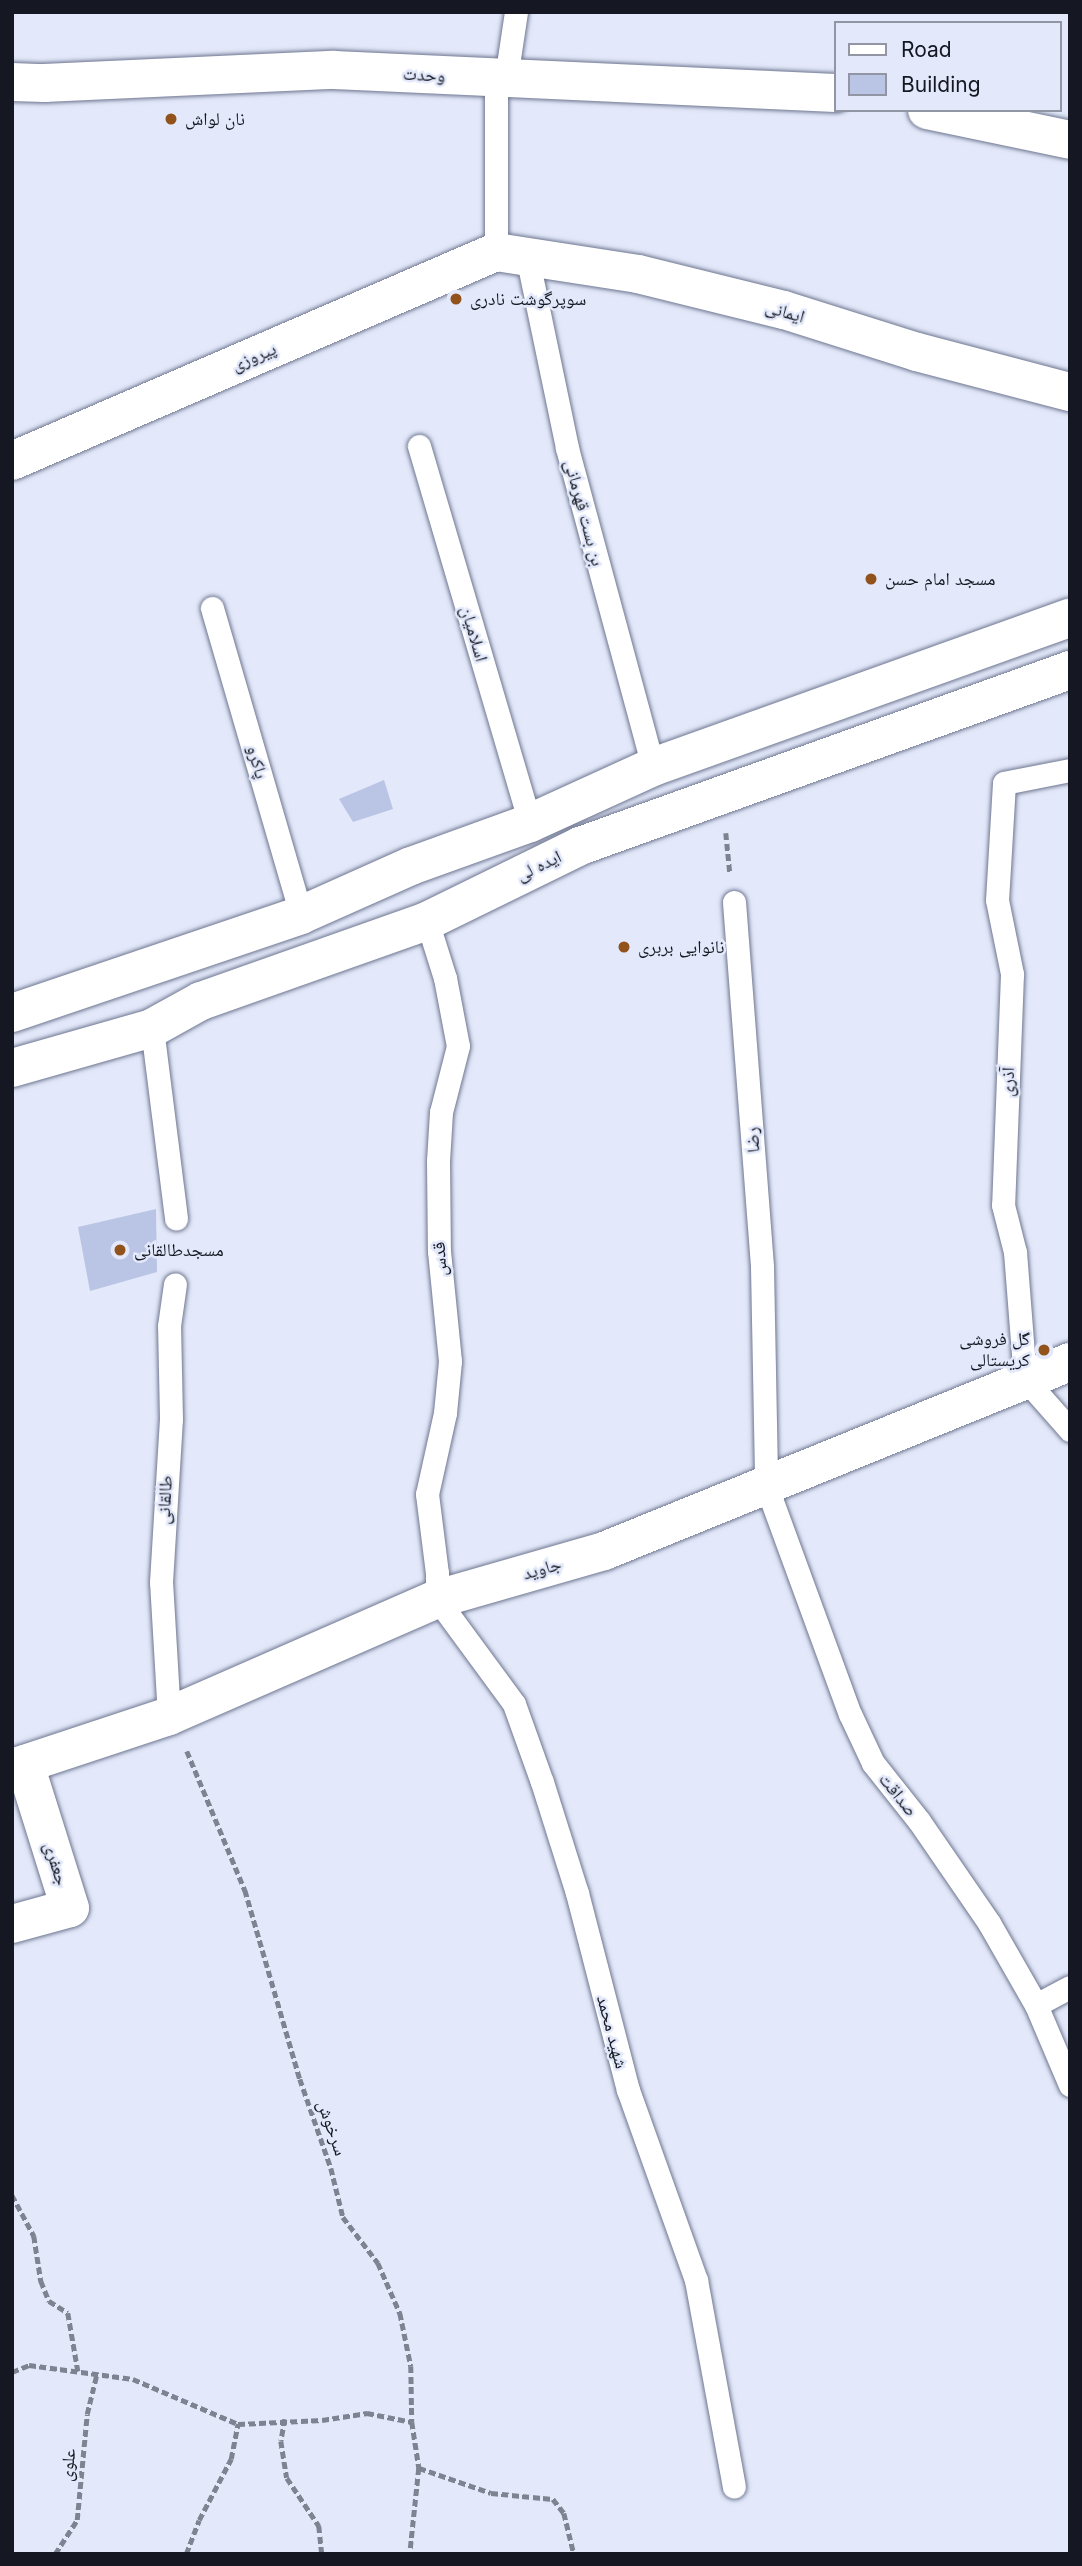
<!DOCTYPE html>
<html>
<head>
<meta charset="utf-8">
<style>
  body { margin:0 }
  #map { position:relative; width:1082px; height:2566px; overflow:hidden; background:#e3e9fa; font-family:Inter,"Noto Naskh Arabic",sans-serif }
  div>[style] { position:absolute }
  .building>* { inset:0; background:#bac4e4 }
  .path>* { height:4.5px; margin-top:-2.25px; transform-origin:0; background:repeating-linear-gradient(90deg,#7f8391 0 7px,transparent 0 10.5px) }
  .roads { filter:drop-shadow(0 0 2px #6e7690) drop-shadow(0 0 2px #6e7690) }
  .lane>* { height:23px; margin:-11.5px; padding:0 11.5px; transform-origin:11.5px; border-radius:11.5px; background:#fff }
  .street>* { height:38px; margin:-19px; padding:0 19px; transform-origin:19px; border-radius:19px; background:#fff }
  .secondary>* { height:38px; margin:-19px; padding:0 19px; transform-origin:19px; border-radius:19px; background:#fff }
  .primary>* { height:38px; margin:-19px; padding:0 19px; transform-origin:19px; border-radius:19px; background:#fff }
  .dots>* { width:19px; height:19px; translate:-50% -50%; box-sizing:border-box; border:4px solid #e3e9fa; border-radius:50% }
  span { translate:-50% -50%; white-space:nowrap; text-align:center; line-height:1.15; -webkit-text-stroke:5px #e3e9fa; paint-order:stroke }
  .street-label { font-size:18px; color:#151822 }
  .poi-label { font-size:18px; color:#151822 }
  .left { translate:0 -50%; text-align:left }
  .right { translate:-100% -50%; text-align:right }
  .frame { position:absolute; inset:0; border:14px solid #151822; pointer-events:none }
  .legend { position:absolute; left:834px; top:21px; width:228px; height:91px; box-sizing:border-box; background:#e3e9fa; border:2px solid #9195a4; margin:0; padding:9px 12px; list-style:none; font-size:21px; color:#151822 }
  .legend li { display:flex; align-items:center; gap:14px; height:35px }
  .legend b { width:35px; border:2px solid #9195a4 }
</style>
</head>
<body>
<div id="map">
  <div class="building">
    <div style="clip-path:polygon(384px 780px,393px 809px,353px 822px,339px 799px)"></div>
    <div style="clip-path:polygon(156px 1209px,157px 1272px,90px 1291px,78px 1227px)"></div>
  </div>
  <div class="path">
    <div style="left:726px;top:833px;width:40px;rotate:84.3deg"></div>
    <div style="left:187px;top:1751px;width:151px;rotate:67.4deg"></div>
    <div style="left:245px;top:1890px;width:197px;rotate:73.8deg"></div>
    <div style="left:300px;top:2079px;width:94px;rotate:70.8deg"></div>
    <div style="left:331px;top:2168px;width:50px;rotate:76.2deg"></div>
    <div style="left:343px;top:2217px;width:58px;rotate:52.7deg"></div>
    <div style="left:378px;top:2263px;width:55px;rotate:66.3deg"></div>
    <div style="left:400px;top:2313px;width:54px;rotate:78.3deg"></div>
    <div style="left:411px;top:2366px;width:56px;rotate:89deg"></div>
    <div style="left:412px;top:2422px;width:47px;rotate:81.3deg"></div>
    <div style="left:419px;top:2468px;width:86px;rotate:96deg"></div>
    <div style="left:12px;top:2195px;width:47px;rotate:61.8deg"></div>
    <div style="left:34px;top:2236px;width:46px;rotate:81.2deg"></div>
    <div style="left:41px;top:2281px;width:22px;rotate:68deg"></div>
    <div style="left:49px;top:2301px;width:22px;rotate:32deg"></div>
    <div style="left:68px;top:2313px;width:59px;rotate:80.2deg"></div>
    <div style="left:12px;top:2372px;width:18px;rotate:-22deg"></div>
    <div style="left:29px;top:2365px;width:105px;rotate:7.7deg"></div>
    <div style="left:133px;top:2379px;width:114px;rotate:23.2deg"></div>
    <div style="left:238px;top:2424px;width:84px;rotate:-2.7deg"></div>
    <div style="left:322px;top:2420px;width:46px;rotate:-8.8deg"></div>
    <div style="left:367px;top:2413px;width:46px;rotate:11.3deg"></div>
    <div style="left:285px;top:2419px;width:22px;rotate:100deg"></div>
    <div style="left:281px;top:2441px;width:37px;rotate:81deg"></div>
    <div style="left:287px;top:2478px;width:58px;rotate:56.3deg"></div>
    <div style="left:319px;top:2526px;width:28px;rotate:84deg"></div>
    <div style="left:419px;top:2468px;width:76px;rotate:19.1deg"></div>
    <div style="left:491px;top:2493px;width:62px;rotate:5.5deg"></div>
    <div style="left:553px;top:2499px;width:18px;rotate:52deg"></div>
    <div style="left:564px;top:2513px;width:42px;rotate:76.3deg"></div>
    <div style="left:55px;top:2554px;width:40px;rotate:-57.1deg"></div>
    <div style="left:77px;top:2520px;width:106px;rotate:-84.6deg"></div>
    <div style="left:87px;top:2414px;width:42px;rotate:-76.3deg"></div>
    <div style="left:186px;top:2554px;width:36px;rotate:-69deg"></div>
    <div style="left:199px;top:2520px;width:69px;rotate:-62.3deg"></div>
    <div style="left:231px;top:2459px;width:36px;rotate:-79deg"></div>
  </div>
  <div class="roads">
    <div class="lane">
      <div style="left:506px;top:78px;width:67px;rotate:-81.4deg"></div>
      <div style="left:496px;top:252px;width:174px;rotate:-90deg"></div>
      <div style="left:527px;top:256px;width:196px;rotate:78.2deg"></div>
      <div style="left:567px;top:448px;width:330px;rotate:74.9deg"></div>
      <div style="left:419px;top:446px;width:393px;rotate:73.6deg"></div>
      <div style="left:212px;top:608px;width:320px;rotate:73.8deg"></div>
      <div style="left:1070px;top:770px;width:67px;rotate:168.9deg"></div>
      <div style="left:1004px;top:783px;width:117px;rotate:93.4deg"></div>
      <div style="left:997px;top:900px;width:76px;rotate:78.5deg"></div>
      <div style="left:1012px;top:974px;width:231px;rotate:92.2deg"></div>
      <div style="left:1003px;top:1205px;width:49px;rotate:75.7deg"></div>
      <div style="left:1015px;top:1252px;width:127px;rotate:85.5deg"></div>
      <div style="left:1025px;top:1379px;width:68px;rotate:48.6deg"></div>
      <div style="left:734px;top:902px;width:366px;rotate:85.6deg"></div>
      <div style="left:762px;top:1267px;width:218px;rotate:88.9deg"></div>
      <div style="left:766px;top:1485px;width:244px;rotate:69.9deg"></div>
      <div style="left:850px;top:1714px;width:54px;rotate:64.9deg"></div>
      <div style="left:873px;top:1763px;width:74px;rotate:51.6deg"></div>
      <div style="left:919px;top:1821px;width:124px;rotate:55.5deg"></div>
      <div style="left:989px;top:1923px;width:95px;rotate:60.2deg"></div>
      <div style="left:1036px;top:2005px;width:87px;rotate:67deg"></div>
      <div style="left:427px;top:921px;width:60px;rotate:72.5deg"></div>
      <div style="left:445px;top:978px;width:69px;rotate:79.2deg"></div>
      <div style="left:458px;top:1046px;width:68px;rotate:104.4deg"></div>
      <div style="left:441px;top:1112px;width:49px;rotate:93.5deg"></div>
      <div style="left:438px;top:1161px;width:90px;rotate:89.4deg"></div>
      <div style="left:439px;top:1251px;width:111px;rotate:84.3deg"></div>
      <div style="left:450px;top:1361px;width:52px;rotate:95.5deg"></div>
      <div style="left:445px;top:1413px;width:83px;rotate:102.5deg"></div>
      <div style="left:427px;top:1494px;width:80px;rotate:82.8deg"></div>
      <div style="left:437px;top:1573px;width:26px;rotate:90deg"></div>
      <div style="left:437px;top:1599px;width:130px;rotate:53.7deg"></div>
      <div style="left:514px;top:1704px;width:83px;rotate:70.3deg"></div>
      <div style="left:542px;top:1782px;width:116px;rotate:72.5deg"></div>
      <div style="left:577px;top:1893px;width:203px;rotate:75.5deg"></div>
      <div style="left:628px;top:2090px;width:202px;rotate:70.3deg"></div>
      <div style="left:696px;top:2280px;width:210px;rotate:79.6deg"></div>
      <div style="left:152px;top:1028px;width:192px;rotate:82.8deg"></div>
      <div style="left:169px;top:1716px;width:134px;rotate:-93.4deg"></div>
      <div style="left:161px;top:1582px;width:163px;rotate:-86.5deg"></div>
      <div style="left:171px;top:1419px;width:93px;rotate:-91.2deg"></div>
      <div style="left:169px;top:1326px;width:42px;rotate:-81.9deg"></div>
      <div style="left:1036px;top:2005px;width:38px;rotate:-28deg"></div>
    </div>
    <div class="street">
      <div style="left:12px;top:461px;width:527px;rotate:-23.36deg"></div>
      <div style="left:496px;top:252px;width:144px;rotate:8.8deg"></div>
      <div style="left:638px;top:274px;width:150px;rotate:13.9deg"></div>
      <div style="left:784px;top:310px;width:139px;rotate:17.5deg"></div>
      <div style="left:917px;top:352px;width:158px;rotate:14.7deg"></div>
      <div style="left:12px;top:1768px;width:165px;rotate:-18.3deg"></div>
      <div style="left:169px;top:1716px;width:292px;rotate:-23.6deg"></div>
      <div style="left:437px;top:1599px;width:174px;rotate:-16deg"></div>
      <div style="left:604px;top:1551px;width:503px;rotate:-22.08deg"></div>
      <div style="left:12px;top:1924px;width:60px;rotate:-15.4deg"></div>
      <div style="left:70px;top:1908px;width:151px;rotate:-107.4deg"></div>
    </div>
    <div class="secondary">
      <div style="left:12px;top:82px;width:32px;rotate:2deg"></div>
      <div style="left:44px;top:83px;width:290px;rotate:-2.6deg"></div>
      <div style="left:334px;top:70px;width:502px;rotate:2.63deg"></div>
      <div style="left:927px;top:110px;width:146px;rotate:11.8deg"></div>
    </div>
    <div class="primary">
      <div style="left:12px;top:1013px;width:305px;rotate:-18.7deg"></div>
      <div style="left:301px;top:915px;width:120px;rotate:-24deg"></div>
      <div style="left:411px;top:866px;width:127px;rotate:-19.9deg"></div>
      <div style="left:530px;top:823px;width:135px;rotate:-24.5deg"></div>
      <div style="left:653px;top:767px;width:443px;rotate:-19.7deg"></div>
      <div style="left:12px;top:1068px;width:146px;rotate:-15.9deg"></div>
      <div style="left:152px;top:1028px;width:56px;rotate:-28.9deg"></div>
      <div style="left:201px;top:1001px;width:240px;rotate:-19.5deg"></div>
      <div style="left:427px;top:921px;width:170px;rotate:-26.1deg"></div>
      <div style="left:580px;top:846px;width:521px;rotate:-19.76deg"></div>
    </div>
  </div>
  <div class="dots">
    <div style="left:171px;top:119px;background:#92521c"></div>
    <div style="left:456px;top:299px;background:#92521c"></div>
    <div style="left:871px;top:579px;background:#92521c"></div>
    <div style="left:624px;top:947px;background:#92521c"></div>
    <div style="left:120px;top:1250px;background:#92521c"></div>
    <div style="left:1044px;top:1350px;background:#92521c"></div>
  </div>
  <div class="street-label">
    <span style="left:424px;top:75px;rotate:3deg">وحدت</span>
    <span style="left:785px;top:312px;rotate:16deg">ایمانی</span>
    <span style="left:254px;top:357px;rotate:-23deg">پیروزی</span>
    <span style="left:584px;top:513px;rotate:75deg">بن بست قهرمانی</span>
    <span style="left:474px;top:634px;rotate:74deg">اسلامیان</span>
    <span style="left:257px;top:762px;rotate:74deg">پاکرو</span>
    <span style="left:539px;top:866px;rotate:-26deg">ایده لى</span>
    <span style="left:1008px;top:1082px;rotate:-88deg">آذری</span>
    <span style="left:753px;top:1140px;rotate:-94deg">رضا</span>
    <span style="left:440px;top:1259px;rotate:-94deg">قدس</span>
    <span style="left:165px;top:1500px;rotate:-87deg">طالقانی</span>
    <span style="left:542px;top:1569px;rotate:-16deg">جاوید</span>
    <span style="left:898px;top:1795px;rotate:51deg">صداقت</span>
    <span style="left:56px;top:1864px;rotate:73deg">جعفری</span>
    <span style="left:612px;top:2032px;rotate:75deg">شهید محمد</span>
    <span style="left:332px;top:2128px;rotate:71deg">سرخوش</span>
    <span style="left:68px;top:2465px;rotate:-84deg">علوی</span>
  </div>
  <div class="poi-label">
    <span class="left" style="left:185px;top:119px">نان لواش</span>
    <span class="left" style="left:470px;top:299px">سوپرگوشت نادری</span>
    <span class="left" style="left:885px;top:579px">مسجد امام حسن</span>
    <span class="left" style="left:638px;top:947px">نانوایی بربری</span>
    <span class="left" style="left:134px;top:1250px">مسجدطالقانی</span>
    <span class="right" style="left:1030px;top:1350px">گل فروشی<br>کریستالی</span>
  </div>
  <div class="frame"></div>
  <ul class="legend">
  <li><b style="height:9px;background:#fff"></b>Road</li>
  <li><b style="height:19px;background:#bac4e4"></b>Building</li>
  </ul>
</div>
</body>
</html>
